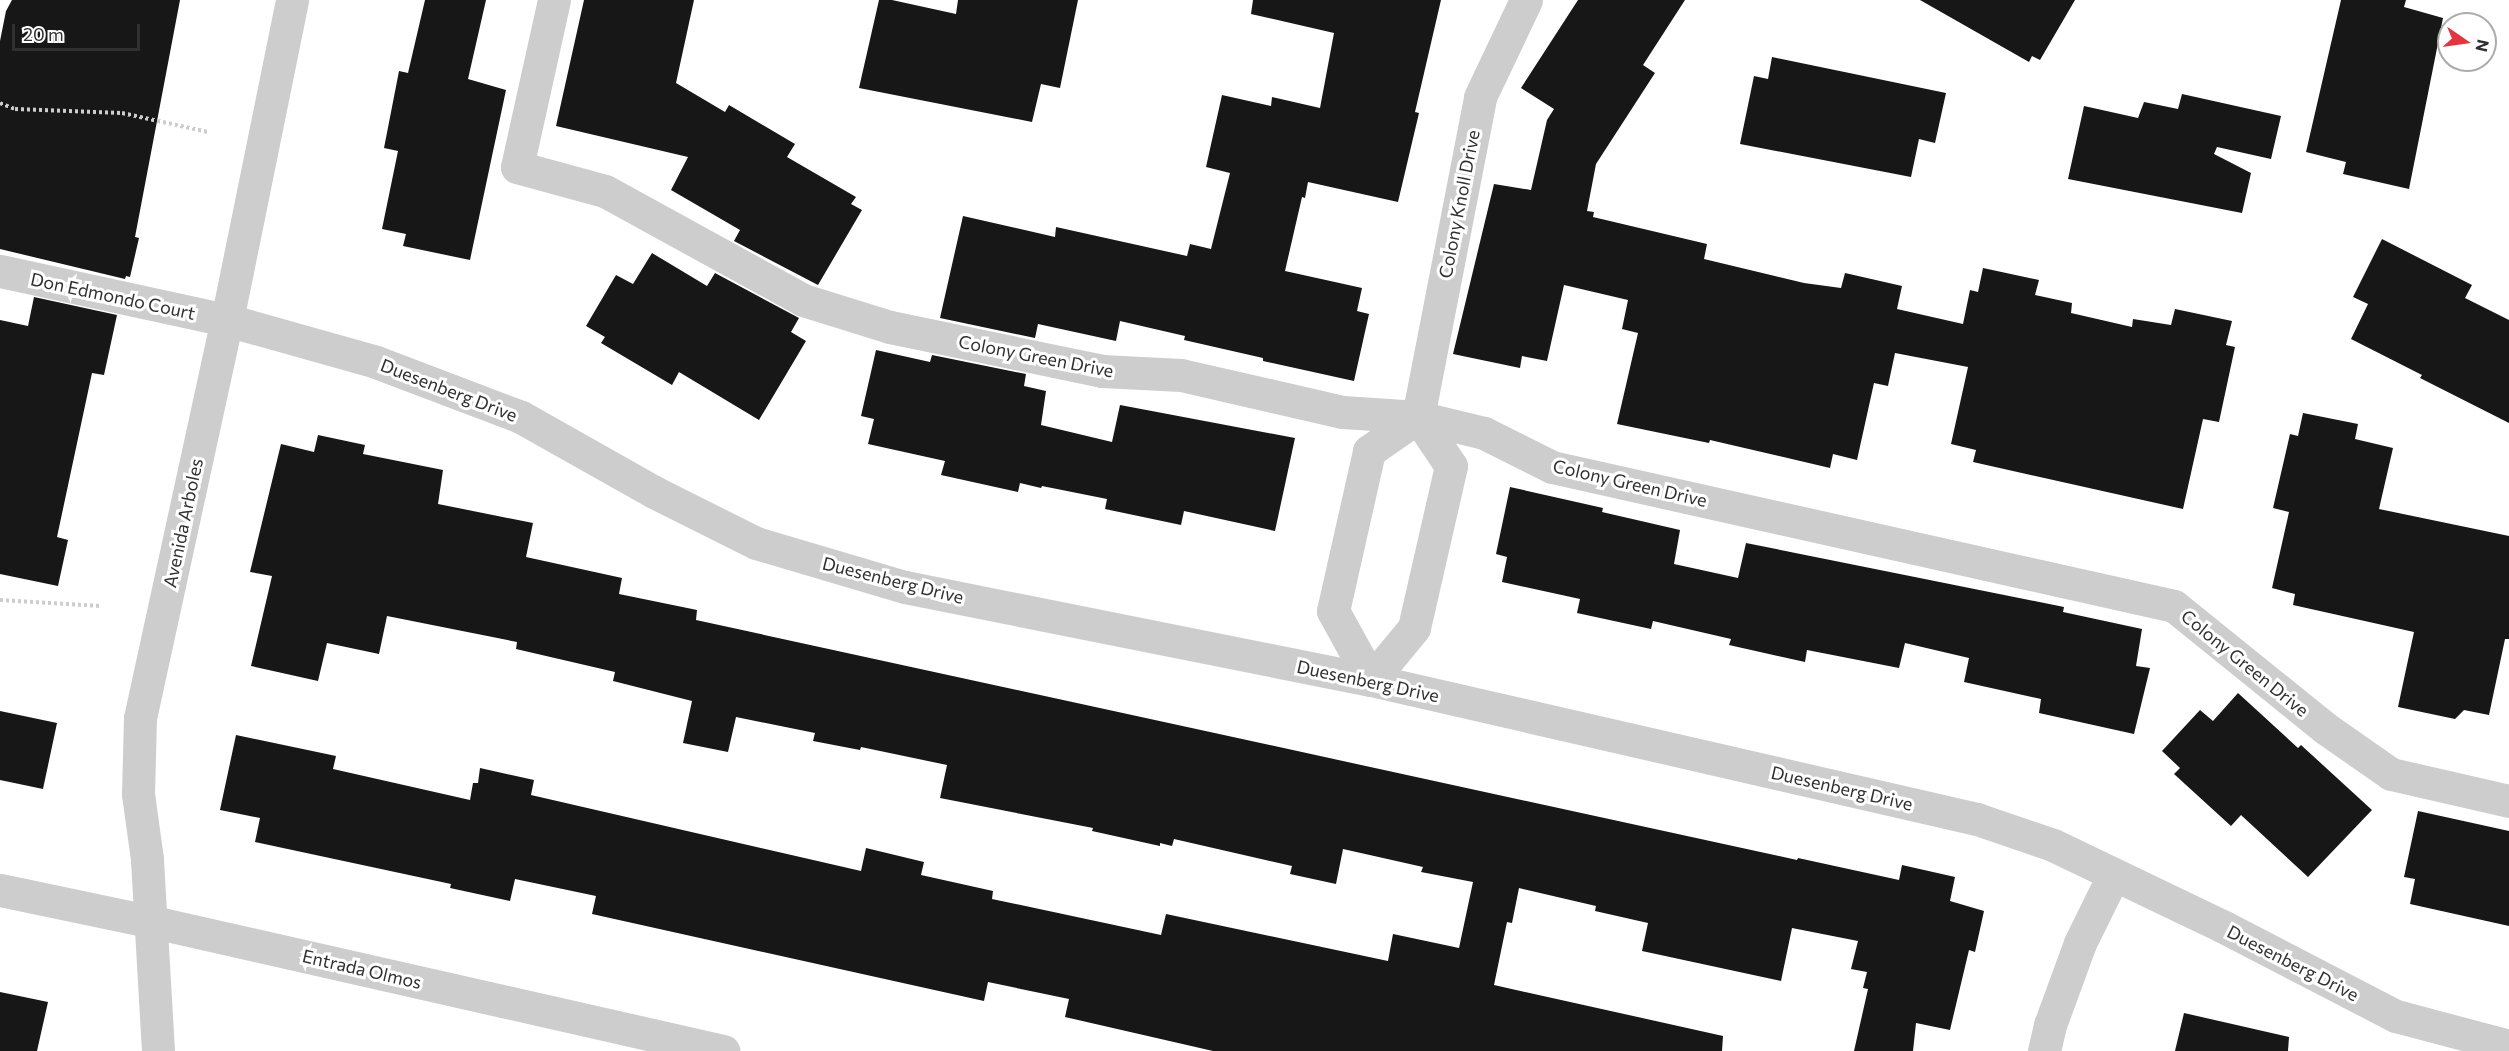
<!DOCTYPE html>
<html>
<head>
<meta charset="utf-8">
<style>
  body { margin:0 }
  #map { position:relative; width:2509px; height:1051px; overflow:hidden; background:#fff; font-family:Commissioner,sans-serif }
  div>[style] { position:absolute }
  .building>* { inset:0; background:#171717 }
  .path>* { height:4px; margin-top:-2px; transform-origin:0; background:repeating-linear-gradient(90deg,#cdcdcd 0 3px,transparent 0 6px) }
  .minor>* { height:33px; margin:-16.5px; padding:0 16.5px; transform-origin:16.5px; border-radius:16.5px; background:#cdcdcd }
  span { translate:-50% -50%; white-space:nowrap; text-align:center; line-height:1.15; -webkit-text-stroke:6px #fff; paint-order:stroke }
  .street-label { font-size:18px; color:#303030 }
  .north { position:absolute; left:2437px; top:12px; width:60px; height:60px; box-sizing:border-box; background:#fff; border:2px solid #acacac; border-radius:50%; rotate:103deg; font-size:16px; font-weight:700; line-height:24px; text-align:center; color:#303030 }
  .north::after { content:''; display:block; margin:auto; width:21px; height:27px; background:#e63340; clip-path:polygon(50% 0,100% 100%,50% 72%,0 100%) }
  .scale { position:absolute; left:12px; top:24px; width:128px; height:27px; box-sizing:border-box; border:3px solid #303030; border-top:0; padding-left:8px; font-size:18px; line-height:21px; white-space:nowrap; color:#303030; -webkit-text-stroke:4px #fff; paint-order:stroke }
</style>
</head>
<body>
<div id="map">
  <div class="building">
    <div style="clip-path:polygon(12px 0,180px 0,135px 237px,139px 238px,130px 277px,126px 276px,125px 279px,0 249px,0 41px,6px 11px)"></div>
    <div style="clip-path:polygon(425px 0,486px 0,468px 79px,506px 90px,470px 260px,403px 246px,406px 234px,382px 229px,398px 151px,384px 148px,399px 71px,408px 73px)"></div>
    <div style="clip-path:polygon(584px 0,694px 0,676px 83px,725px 112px,729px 105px,795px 144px,787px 157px,856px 197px,851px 204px,862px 210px,818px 285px,734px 241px,740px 230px,671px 190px,688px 157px,556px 126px)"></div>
    <div style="clip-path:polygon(879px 0,892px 0,956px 14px,958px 0,1078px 0,1060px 88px,1041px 84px,1032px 122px,859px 88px)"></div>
    <div style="clip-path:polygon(1253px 0,1441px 0,1415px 112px,1419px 113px,1398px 202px,1308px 182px,1305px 198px,1302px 197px,1285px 271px,1362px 288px,1357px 311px,1369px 314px,1354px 381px,1263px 361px,1263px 358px,1184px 340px,1185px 336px,1120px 321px,1116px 341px,1038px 324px,1035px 338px,940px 318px,963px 216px,1055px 237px,1056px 227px,1187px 256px,1190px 244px,1211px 249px,1230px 173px,1206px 167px,1222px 95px,1271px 106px,1272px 97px,1320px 108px,1334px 33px,1251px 14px)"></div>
    <div style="clip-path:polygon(1578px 0,1685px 0,1643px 65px,1655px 73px,1596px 164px,1587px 211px,1594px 212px,1593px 217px,1707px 244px,1704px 259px,1804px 283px,1841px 288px,1845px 273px,1902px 286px,1897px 309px,1963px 324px,1970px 290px,1978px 292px,1983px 268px,2039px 280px,2035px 295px,2072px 303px,2071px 313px,2132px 327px,2133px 319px,2171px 325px,2175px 309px,2232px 321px,2226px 345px,2235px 347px,2219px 422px,2203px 419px,2183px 509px,1973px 462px,1976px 450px,1951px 444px,1968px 367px,1895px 353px,1888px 386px,1874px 383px,1857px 460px,1833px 454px,1830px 468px,1710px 440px,1709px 443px,1617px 424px,1638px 333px,1622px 329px,1628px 300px,1564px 285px,1547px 361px,1522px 356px,1520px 368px,1453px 354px,1494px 184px,1531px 190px,1547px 120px,1554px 109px,1521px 88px)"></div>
    <div style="clip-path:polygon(1920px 0,2075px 0,2040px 60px,2032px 56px,2029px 62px)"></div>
    <div style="clip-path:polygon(2341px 0,2406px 0,2404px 7px,2443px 18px,2409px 189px,2343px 174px,2346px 162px,2306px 152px)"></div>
    <div style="clip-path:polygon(1772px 57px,1946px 93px,1935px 143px,1919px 139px,1911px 177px,1740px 144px,1754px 76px,1768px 79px)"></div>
    <div style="clip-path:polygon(2182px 94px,2281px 116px,2271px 159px,2217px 147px,2214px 154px,2251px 173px,2242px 213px,2068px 179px,2084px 106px,2138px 118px,2144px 102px,2178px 109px)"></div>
    <div style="clip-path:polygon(2382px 239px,2472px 285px,2465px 298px,2509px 320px,2509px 423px,2420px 378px,2422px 375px,2351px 339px,2368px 304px,2353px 297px)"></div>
    <div style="clip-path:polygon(652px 253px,707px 286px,715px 273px,799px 318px,791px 332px,806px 341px,759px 420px,679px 372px,672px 385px,601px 343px,605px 337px,586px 326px,616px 275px,633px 284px)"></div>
    <div style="clip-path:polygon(34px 297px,117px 315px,104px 375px,92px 373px,57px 537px,68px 540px,58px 586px,0 574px,0 320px,28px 326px)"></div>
    <div style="clip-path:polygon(876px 350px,930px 362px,932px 355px,1026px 374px,1024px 386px,1046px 391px,1041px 425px,1112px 442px,1120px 405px,1295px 438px,1275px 531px,1184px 511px,1181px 525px,1105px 509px,1107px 499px,1042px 486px,1041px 488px,1020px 483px,1018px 492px,941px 475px,945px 461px,868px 444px,874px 419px,861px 416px)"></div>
    <div style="clip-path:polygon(2303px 413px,2358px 424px,2355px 439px,2393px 448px,2379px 509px,2509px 536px,2509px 639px,2505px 639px,2489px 715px,2464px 710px,2455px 719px,2398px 707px,2414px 632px,2293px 605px,2295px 594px,2272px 588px,2289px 512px,2273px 508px,2290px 434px,2298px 436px)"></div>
    <div style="clip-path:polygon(318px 435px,365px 445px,363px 454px,443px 470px,438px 504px,533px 523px,526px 557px,622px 578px,619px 594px,697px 610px,696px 620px,1797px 860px,1798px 858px,1899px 880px,1902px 865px,1955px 877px,1950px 901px,1984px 911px,1975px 952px,1969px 950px,1950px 1030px,1916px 1023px,1913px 1051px,1854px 1051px,1868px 989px,1863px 988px,1867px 972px,1851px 969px,1858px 941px,1792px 928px,1781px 981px,1642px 951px,1648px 923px,1595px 911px,1596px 906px,1519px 888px,1512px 923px,1507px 922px,1494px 985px,1723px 1036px,1722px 1051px,1213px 1051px,1065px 1017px,1069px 999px,988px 982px,984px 1001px,592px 914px,596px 896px,515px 879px,510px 901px,450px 888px,451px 884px,255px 842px,260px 818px,220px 810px,236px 735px,336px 756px,333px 769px,470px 800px,473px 783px,478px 783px,480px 768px,534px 780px,531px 795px,861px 871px,866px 848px,924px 862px,921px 875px,993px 891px,992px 899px,1161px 935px,1166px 914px,1388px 961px,1393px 934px,1459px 948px,1473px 882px,1421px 872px,1423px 867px,1343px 849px,1336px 884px,1290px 874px,1292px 866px,1174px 839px,1172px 846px,1160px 843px,1160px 846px,1092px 831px,1093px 828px,940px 798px,947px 765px,861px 747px,860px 750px,813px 741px,815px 733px,736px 717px,728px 752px,683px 743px,692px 701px,613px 681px,615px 672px,516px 649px,517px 642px,387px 616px,379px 654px,327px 643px,318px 681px,251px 666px,272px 576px,250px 572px,281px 444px,314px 452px)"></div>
    <div style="clip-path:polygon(1510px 487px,1603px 508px,1602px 512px,1680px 530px,1674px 564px,1738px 578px,1746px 543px,2064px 607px,2063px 612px,2142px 629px,2136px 666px,2150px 668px,2134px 734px,2039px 713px,2041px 699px,1964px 682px,1969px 658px,1905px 643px,1899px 668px,1807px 650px,1805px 662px,1729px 645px,1731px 639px,1653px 621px,1651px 629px,1577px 613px,1580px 599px,1502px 582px,1507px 557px,1496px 554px)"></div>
    <div style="clip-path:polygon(2238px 693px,2298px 748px,2301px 745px,2372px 810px,2308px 877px,2241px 815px,2231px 826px,2174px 774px,2180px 768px,2162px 751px,2200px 710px,2213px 721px)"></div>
    <div style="clip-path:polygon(0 711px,57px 723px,43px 789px,0 780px)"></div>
    <div style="clip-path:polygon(2418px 811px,2509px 831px,2509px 926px,2410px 904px,2415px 879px,2404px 877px)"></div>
    <div style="clip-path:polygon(0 992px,48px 1002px,37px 1051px,0 1051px)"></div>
    <div style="clip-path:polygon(2184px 1013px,2289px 1037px,2288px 1051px,2175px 1051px)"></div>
  </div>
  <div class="path">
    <div style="left:0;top:103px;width:16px;rotate:22deg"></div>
    <div style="left:15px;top:109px;width:107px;rotate:2.1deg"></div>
    <div style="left:122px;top:113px;width:88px;rotate:12.5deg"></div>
    <div style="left:0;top:600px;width:101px;rotate:3.4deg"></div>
  </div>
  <div class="minor">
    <div style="left:554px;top:0;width:171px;rotate:102.5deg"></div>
    <div style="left:517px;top:167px;width:91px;rotate:15.3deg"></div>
    <div style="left:605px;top:191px;width:226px;rotate:28.8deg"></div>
    <div style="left:803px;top:300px;width:91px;rotate:17.2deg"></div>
    <div style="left:890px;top:327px;width:217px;rotate:11.7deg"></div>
    <div style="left:1102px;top:371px;width:79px;rotate:2.9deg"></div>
    <div style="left:1181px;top:375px;width:166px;rotate:12.9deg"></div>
    <div style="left:1343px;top:412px;width:75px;rotate:3.8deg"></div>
    <div style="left:1418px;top:417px;width:68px;rotate:13.6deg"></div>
    <div style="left:1484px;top:433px;width:76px;rotate:26.6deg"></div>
    <div style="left:1552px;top:467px;width:637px;rotate:12.6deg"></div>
    <div style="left:2174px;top:606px;width:194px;rotate:38.9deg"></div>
    <div style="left:2325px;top:728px;width:80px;rotate:34.9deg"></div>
    <div style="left:2391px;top:774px;width:121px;rotate:12.9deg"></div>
    <div style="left:0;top:271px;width:232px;rotate:12.2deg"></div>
    <div style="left:227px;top:320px;width:155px;rotate:15.7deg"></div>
    <div style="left:376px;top:362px;width:155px;rotate:20.8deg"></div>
    <div style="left:521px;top:417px;width:153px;rotate:29.4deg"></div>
    <div style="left:654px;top:492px;width:114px;rotate:26.6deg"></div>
    <div style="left:756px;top:543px;width:155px;rotate:16.5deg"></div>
    <div style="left:905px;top:587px;width:475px;rotate:11.3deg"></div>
    <div style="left:1371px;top:680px;width:622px;rotate:12.92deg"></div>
    <div style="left:1977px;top:819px;width:80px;rotate:18.9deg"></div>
    <div style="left:2053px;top:845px;width:190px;rotate:25.6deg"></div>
    <div style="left:2224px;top:927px;width:194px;rotate:27.4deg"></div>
    <div style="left:2396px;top:1016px;width:117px;rotate:14.9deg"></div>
    <div style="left:1418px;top:417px;width:59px;rotate:56deg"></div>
    <div style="left:1451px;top:466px;width:166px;rotate:102.9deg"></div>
    <div style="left:1414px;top:628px;width:67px;rotate:129.6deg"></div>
    <div style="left:1371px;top:680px;width:79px;rotate:-118.8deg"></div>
    <div style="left:1333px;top:611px;width:164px;rotate:-77.3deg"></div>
    <div style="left:1369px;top:451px;width:60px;rotate:-34.8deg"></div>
    <div style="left:1418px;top:417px;width:326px;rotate:-79deg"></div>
    <div style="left:1480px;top:97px;width:107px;rotate:-64.6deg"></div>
    <div style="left:0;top:890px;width:152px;rotate:11.8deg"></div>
    <div style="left:149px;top:921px;width:589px;rotate:12.76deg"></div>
    <div style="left:158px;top:1051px;width:192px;rotate:-93.3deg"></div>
    <div style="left:147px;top:859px;width:66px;rotate:-97.9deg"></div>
    <div style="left:138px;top:794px;width:76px;rotate:-88.5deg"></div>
    <div style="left:140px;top:718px;width:407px;rotate:-77.7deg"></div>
    <div style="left:227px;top:320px;width:327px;rotate:-78.5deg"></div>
    <div style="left:2044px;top:1051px;width:27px;rotate:-77deg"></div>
    <div style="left:2050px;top:1025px;width:87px;rotate:-69.9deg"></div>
    <div style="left:2080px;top:943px;width:75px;rotate:-63.8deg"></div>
  </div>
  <div class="street-label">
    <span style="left:1459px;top:204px;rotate:-79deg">Colony Knoll Drive</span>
    <span style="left:113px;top:296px;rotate:12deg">Don Edmondo Court</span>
    <span style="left:1036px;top:356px;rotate:11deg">Colony Green Drive</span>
    <span style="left:449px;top:390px;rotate:21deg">Duesenberg Drive</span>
    <span style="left:1630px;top:483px;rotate:13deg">Colony Green Drive</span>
    <span style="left:183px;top:523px;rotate:-78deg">Avenida Arboles</span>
    <span style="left:893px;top:580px;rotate:14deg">Duesenberg Drive</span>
    <span style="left:2245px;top:663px;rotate:39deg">Colony Green Drive</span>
    <span style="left:1368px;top:681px;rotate:12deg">Duesenberg Drive</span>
    <span style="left:1842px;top:788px;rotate:13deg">Duesenberg Drive</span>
    <span style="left:2293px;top:963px;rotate:27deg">Duesenberg Drive</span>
    <span style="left:362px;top:969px;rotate:13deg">Entrada Olmos</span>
  </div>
  <div class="north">N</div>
  <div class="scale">20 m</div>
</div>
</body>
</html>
